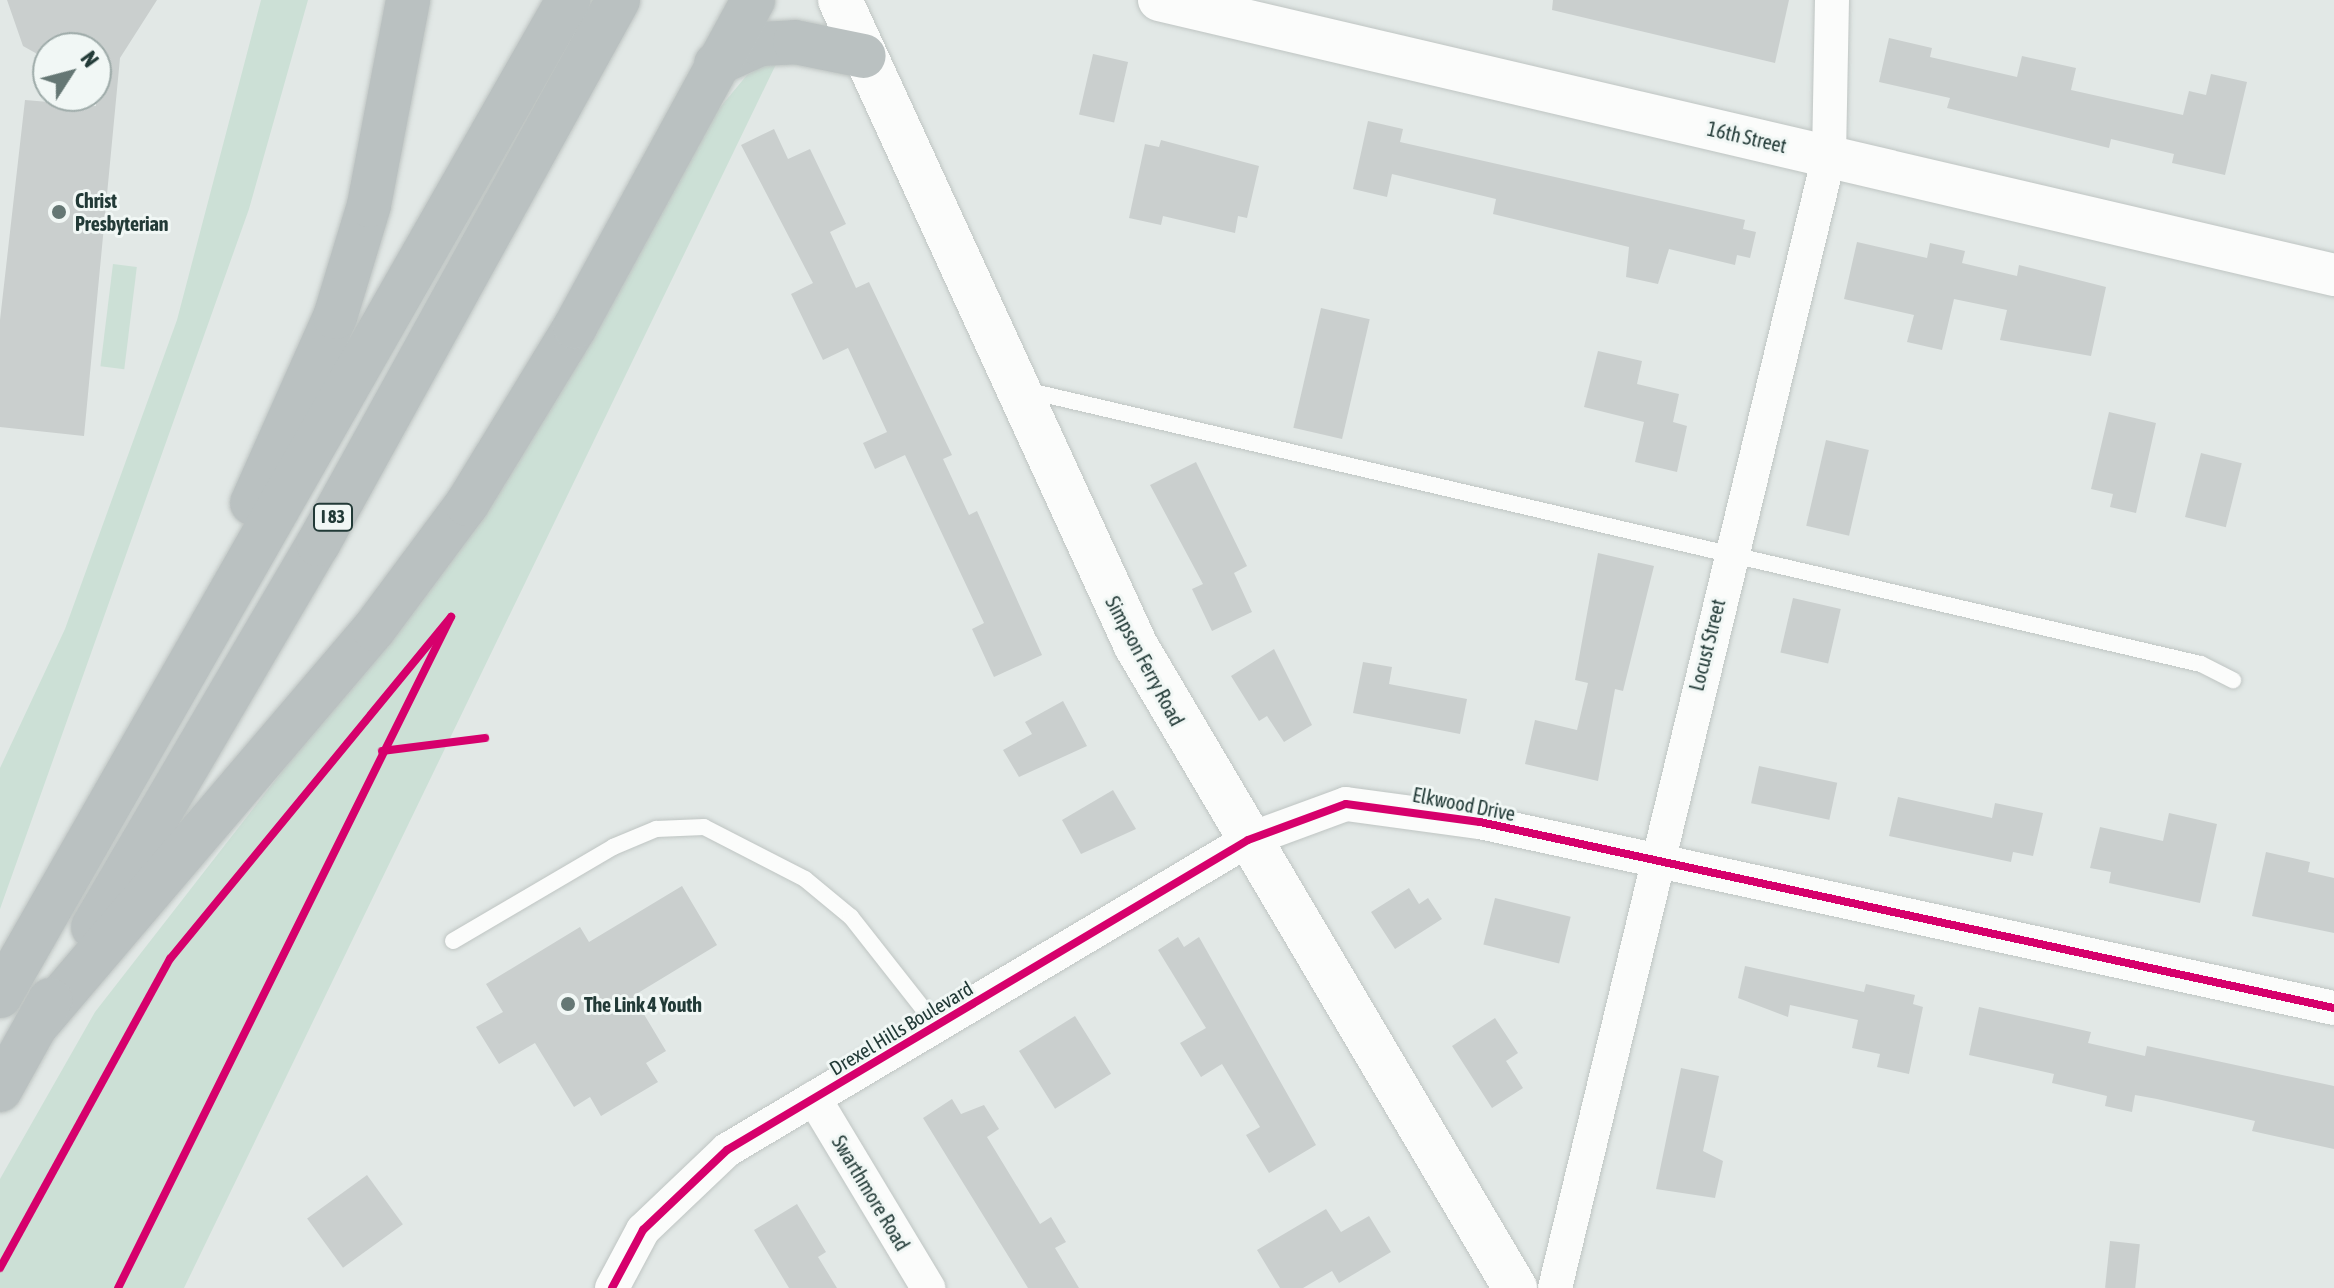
<!DOCTYPE html>
<html>
<head>
<meta charset="utf-8">
<style>
  body { margin:0 }
  #map { position:relative; width:2334px; height:1288px; overflow:hidden; background:#e2e8e6; font-family:"Asap Condensed",sans-serif }
  div>[style] { position:absolute }
  .green>* { inset:0; background:#cce0d6; transform-origin:0 0 }
  .building>* { inset:0; background:#cacfce; transform-origin:0 0 }
  .roads { filter:drop-shadow(0 0 2px #bfc5c3) drop-shadow(0 0 2px #bfc5c3) }
  .service>* { height:16px; margin:-8px; padding:0 8px; transform-origin:8px; border-radius:8px; background:#fbfcfb }
  .minor>* { height:34px; margin:-17px; padding:0 17px; transform-origin:17px; border-radius:17px; background:#fbfcfb }
  .tertiary>* { height:42px; margin:-21px; padding:0 21px; transform-origin:21px; border-radius:21px; background:#fbfcfb }
  .secondary>* { height:44px; margin:-22px; padding:0 22px; transform-origin:22px; border-radius:22px; background:#fbfcfb }
  .motorway>* { height:44px; margin:-22px; padding:0 22px; transform-origin:22px; border-radius:22px; background:#bac1c1 }
  .cycleway>* { height:8px; margin:-4px; padding:0 4px; transform-origin:4px; border-radius:4px; background:#d6006c }
  .dots>* { width:22px; height:22px; translate:-50% -50%; box-sizing:border-box; border:4px solid #f1f7f5; border-radius:50% }
  span { translate:-50% -50%; white-space:nowrap; text-align:center; line-height:1.15; -webkit-text-stroke:6px #f1f7f5; paint-order:stroke }
  .shield-label span { padding:2px 6px; background:#f1f7f5; border:2px solid; border-radius:6px; -webkit-text-stroke-width:0 }
  .shield-label { font-size:18px; color:#223a37; font-weight:700 }
  .street-label { font-size:20px; color:#223a37 }
  .poi-label { font-size:20px; color:#223a37; font-weight:700 }
  .left { translate:0 -50%; text-align:left }
  .north { position:absolute; left:32px; top:32px; width:80px; height:80px; box-sizing:border-box; background:#f1f7f5; border:2px solid #9eaba9; border-radius:50%; rotate:54deg; font-size:22px; font-weight:700; line-height:32px; text-align:center; color:#223a37 }
  .north::after { content:''; display:block; margin:auto; width:28px; height:36px; background:#657774; clip-path:polygon(50% 0,100% 100%,50% 72%,0 100%) }
</style>
</head>
<body>
<div id="map">
  <div class="green">
    <div style="clip-path:polygon(261px 0,308px 0,249px 209px,0 909px,0 768px,65px 629px,177px 320px)"></div>
    <div style="clip-path:polygon(780px 56px,184px 1288px,0 1288px,0 1179px,95px 1012px,504px 486px,708px 122px,747px 75px)"></div>
    <div style="left:113px;top:264px;width:24px;height:103px;rotate:7deg"></div>
  </div>
  <div class="building">
    <div style="clip-path:polygon(7px 0,157px 0,120px 58px,84px 436px,0 427px,0 320px,25px 100px,96px 106px,96px 48px,48px 48px,48px 60px,23px 46px)"></div>
    <div style="clip-path:polygon(1553px 0,1789px 0,1775px 63px,1552px 10px)"></div>
    <div style="clip-path:polygon(1889px 38px,1932px 48px,1930px 57px,2017px 77px,2022px 56px,2076px 68px,2071px 90px,2183px 115px,2189px 91px,2206px 95px,2211px 74px,2247px 82px,2225px 175px,2172px 163px,2174px 154px,2111px 139px,2109px 148px,1947px 108px,1950px 98px,1879px 82px)"></div>
    <div style="left:1093px;top:54px;width:36px;height:62px;rotate:13deg"></div>
    <div style="clip-path:polygon(1368px 121px,1403px 129px,1400px 142px,1745px 220px,1743px 229px,1756px 232px,1750px 258px,1737px 255px,1735px 265px,1669px 249px,1658px 284px,1626px 277px,1629px 247px,1493px 214px,1496px 199px,1392px 174px,1387px 197px,1353px 189px)"></div>
    <div style="clip-path:polygon(774px 129px,788px 159px,810px 149px,846px 224px,830px 232px,856px 288px,869px 282px,952px 455px,943px 459px,969px 515px,977px 511px,1042px 655px,994px 677px,972px 629px,984px 623px,905px 455px,875px 469px,863px 443px,887px 432px,848px 348px,823px 360px,791px 294px,813px 283px,741px 145px)"></div>
    <div style="clip-path:polygon(1161px 140px,1259px 166px,1247px 218px,1238px 216px,1235px 233px,1163px 216px,1161px 225px,1129px 218px,1145px 144px,1159px 147px)"></div>
    <div style="clip-path:polygon(1857px 242px,1927px 258px,1930px 243px,1965px 251px,1962px 263px,2017px 276px,2019px 265px,2106px 287px,2091px 356px,2000px 340px,2007px 310px,1954px 299px,1942px 350px,1907px 342px,1914px 315px,1844px 299px)"></div>
    <div style="left:1321px;top:308px;width:50px;height:123px;rotate:13deg"></div>
    <div style="clip-path:polygon(1598px 351px,1642px 361px,1637px 384px,1679px 394px,1673px 422px,1687px 426px,1677px 472px,1635px 462px,1644px 422px,1584px 407px)"></div>
    <div style="clip-path:polygon(2109px 412px,2156px 423px,2136px 513px,2110px 507px,2113px 494px,2091px 489px)"></div>
    <div style="left:1826px;top:440px;width:44px;height:88px;rotate:13deg"></div>
    <div style="left:2201px;top:453px;width:42px;height:66px;rotate:14deg"></div>
    <div style="clip-path:polygon(1196px 462px,1247px 566px,1234px 573px,1252px 612px,1212px 631px,1192px 589px,1203px 584px,1150px 485px)"></div>
    <div style="clip-path:polygon(1598px 553px,1654px 566px,1623px 691px,1615px 689px,1598px 781px,1525px 764px,1535px 720px,1577px 730px,1588px 683px,1575px 680px)"></div>
    <div style="left:1793px;top:598px;width:49px;height:56px;rotate:13deg"></div>
    <div style="clip-path:polygon(1274px 649px,1312px 725px,1284px 742px,1267px 716px,1259px 721px,1231px 676px)"></div>
    <div style="clip-path:polygon(1363px 662px,1392px 667px,1389px 684px,1467px 699px,1460px 734px,1353px 713px)"></div>
    <div style="clip-path:polygon(1063px 701px,1087px 746px,1019px 777px,1003px 750px,1032px 734px,1025px 722px)"></div>
    <div style="left:1759px;top:766px;width:80px;height:38px;rotate:12deg"></div>
    <div style="clip-path:polygon(1113px 790px,1136px 829px,1081px 854px,1062px 820px)"></div>
    <div style="clip-path:polygon(1898px 797px,1992px 818px,1995px 803px,2043px 813px,2033px 856px,2013px 852px,2011px 862px,1889px 836px)"></div>
    <div style="clip-path:polygon(2169px 813px,2217px 824px,2200px 903px,2109px 883px,2111px 872px,2090px 868px,2100px 827px,2163px 841px)"></div>
    <div style="clip-path:polygon(2266px 852px,2310px 862px,2308px 872px,2334px 878px,2334px 933px,2252px 916px)"></div>
    <div style="clip-path:polygon(682px 886px,717px 945px,633px 996px,666px 1051px,646px 1063px,658px 1082px,601px 1116px,590px 1097px,574px 1107px,535px 1043px,499px 1064px,476px 1027px,503px 1012px,486px 984px,580px 927px,589px 942px)"></div>
    <div style="clip-path:polygon(1409px 888px,1419px 904px,1428px 898px,1442px 919px,1395px 949px,1371px 912px)"></div>
    <div style="left:1495px;top:898px;width:78px;height:48px;rotate:14deg"></div>
    <div style="clip-path:polygon(1178px 937px,1184px 947px,1199px 937px,1316px 1145px,1269px 1173px,1246px 1135px,1260px 1127px,1222px 1064px,1201px 1077px,1180px 1043px,1206px 1028px,1158px 950px)"></div>
    <div style="clip-path:polygon(1745px 966px,1864px 992px,1866px 984px,1915px 995px,1913px 1004px,1923px 1007px,1909px 1074px,1877px 1067px,1880px 1054px,1852px 1048px,1858px 1020px,1790px 1005px,1788px 1017px,1738px 998px)"></div>
    <div style="clip-path:polygon(1979px 1007px,2091px 1032px,2088px 1043px,2145px 1056px,2147px 1046px,2334px 1086px,2334px 1149px,2252px 1131px,2255px 1121px,2157px 1099px,2135px 1095px,2132px 1112px,2105px 1106px,2107px 1096px,2052px 1083px,2054px 1074px,1969px 1055px)"></div>
    <div style="left:1075px;top:1016px;width:68px;height:66px;rotate:58deg"></div>
    <div style="clip-path:polygon(1495px 1018px,1518px 1053px,1506px 1061px,1523px 1088px,1492px 1108px,1452px 1046px)"></div>
    <div style="clip-path:polygon(1681px 1068px,1719px 1076px,1703px 1151px,1723px 1161px,1715px 1198px,1656px 1189px)"></div>
    <div style="clip-path:polygon(952px 1099px,961px 1114px,984px 1105px,999px 1129px,987px 1137px,1040px 1224px,1051px 1217px,1066px 1242px,1055px 1248px,1079px 1288px,1028px 1288px,923px 1118px)"></div>
    <div style="left:367px;top:1175px;width:61px;height:74px;rotate:54deg"></div>
    <div style="clip-path:polygon(797px 1204px,826px 1252px,818px 1257px,837px 1288px,789px 1288px,754px 1230px)"></div>
    <div style="clip-path:polygon(1326px 1209px,1341px 1232px,1369px 1216px,1391px 1252px,1339px 1283px,1332px 1271px,1303px 1288px,1280px 1288px,1257px 1250px)"></div>
    <div style="left:2110px;top:1241px;width:30px;height:47px;rotate:6deg"></div>
  </div>
  <div class="roads">
    <div class="service">
      <div style="left:1025px;top:390px;width:1207px;rotate:13.12deg"></div>
      <div style="left:2201px;top:664px;width:36px;rotate:27deg"></div>
      <div style="left:453px;top:941px;width:186px;rotate:-30.4deg"></div>
      <div style="left:613px;top:847px;width:47px;rotate:-22.7deg"></div>
      <div style="left:656px;top:829px;width:48px;rotate:-2.4deg"></div>
      <div style="left:704px;top:827px;width:114px;rotate:27.2deg"></div>
      <div style="left:805px;top:879px;width:60px;rotate:39.6deg"></div>
      <div style="left:851px;top:917px;width:137px;rotate:51.8deg"></div>
    </div>
    <div class="minor">
      <div style="left:814px;top:1098px;width:222px;rotate:59deg"></div>
      <div style="left:612px;top:1288px;width:66px;rotate:-61.9deg"></div>
      <div style="left:643px;top:1230px;width:116px;rotate:-43.6deg"></div>
      <div style="left:727px;top:1150px;width:606px;rotate:-30.75deg"></div>
      <div style="left:1248px;top:840px;width:104px;rotate:-20.2deg"></div>
      <div style="left:1346px;top:804px;width:135px;rotate:7.7deg"></div>
      <div style="left:1480px;top:822px;width:874px;rotate:12.29deg"></div>
      <div style="left:1555px;top:1288px;width:1165px;rotate:-76.39deg"></div>
      <div style="left:1829px;top:156px;width:156px;rotate:-88.9deg"></div>
    </div>
    <div class="tertiary">
      <div style="left:1159px;top:0;width:1207px;rotate:13.17deg"></div>
    </div>
    <div class="secondary">
      <div style="left:840px;top:0;width:711px;rotate:65.38deg"></div>
      <div style="left:1136px;top:646px;width:746px;rotate:59.44deg"></div>
    </div>
    <div class="motorway">
      <div style="left:716px;top:64px;width:48px;rotate:-24.4deg"></div>
      <div style="left:760px;top:44px;width:35px;rotate:-3deg"></div>
      <div style="left:795px;top:42px;width:70px;rotate:11.5deg"></div>
      <div style="left:252px;top:503px;width:204px;rotate:-66deg"></div>
      <div style="left:335px;top:317px;width:117px;rotate:-73.1deg"></div>
      <div style="left:369px;top:205px;width:209px;rotate:-79.2deg"></div>
      <div style="left:93px;top:927px;width:444px;rotate:-59.6deg"></div>
      <div style="left:318px;top:544px;width:621px;rotate:-61.12deg"></div>
      <div style="left:0;top:996px;width:1147px;rotate:-60.3deg"></div>
      <div style="left:35px;top:1027px;width:523px;rotate:-49.58deg"></div>
      <div style="left:374px;top:629px;width:156px;rotate:-53.4deg"></div>
      <div style="left:467px;top:504px;width:207px;rotate:-58.6deg"></div>
      <div style="left:575px;top:327px;width:372px;rotate:-61.4deg"></div>
      <div style="left:0;top:1090px;width:103px;rotate:-60.9deg"></div>
    </div>
  </div>
  <div class="cycleway">
    <div style="left:382px;top:751px;width:104px;rotate:-7.2deg"></div>
    <div style="left:0;top:1268px;width:353px;rotate:-61.2deg"></div>
    <div style="left:170px;top:959px;width:443px;rotate:-50.6deg"></div>
    <div style="left:451px;top:617px;width:749px;rotate:116.39deg"></div>
    <div style="left:612px;top:1288px;width:66px;rotate:-61.9deg"></div>
    <div style="left:643px;top:1230px;width:116px;rotate:-43.6deg"></div>
    <div style="left:727px;top:1150px;width:606px;rotate:-30.75deg"></div>
    <div style="left:1248px;top:840px;width:104px;rotate:-20.2deg"></div>
    <div style="left:1346px;top:804px;width:135px;rotate:7.7deg"></div>
    <div style="left:1480px;top:822px;width:874px;rotate:12.29deg"></div>
  </div>
  <div class="dots">
    <div style="left:59px;top:212px;background:#657774"></div>
    <div style="left:568px;top:1004px;background:#657774"></div>
  </div>
  <div class="shield-label">
    <span style="left:333px;top:517px">I 83</span>
  </div>
  <div class="street-label">
    <span style="left:1747px;top:137px;rotate:13deg">16th Street</span>
    <span style="left:1707px;top:645px;rotate:-76deg">Locust Street</span>
    <span style="left:1145px;top:661px;rotate:62deg">Simpson Ferry Road</span>
    <span style="left:1464px;top:804px;rotate:11deg">Elkwood Drive</span>
    <span style="left:901px;top:1028px;rotate:-31deg">Drexel Hills Boulevard</span>
    <span style="left:871px;top:1193px;rotate:59deg">Swarthmore Road</span>
  </div>
  <div class="poi-label">
    <span class="left" style="left:75px;top:212px">Christ<br>Presbyterian</span>
    <span class="left" style="left:584px;top:1004px">The Link 4 Youth</span>
  </div>
  <div class="north">N</div>
</div>
</body>
</html>
